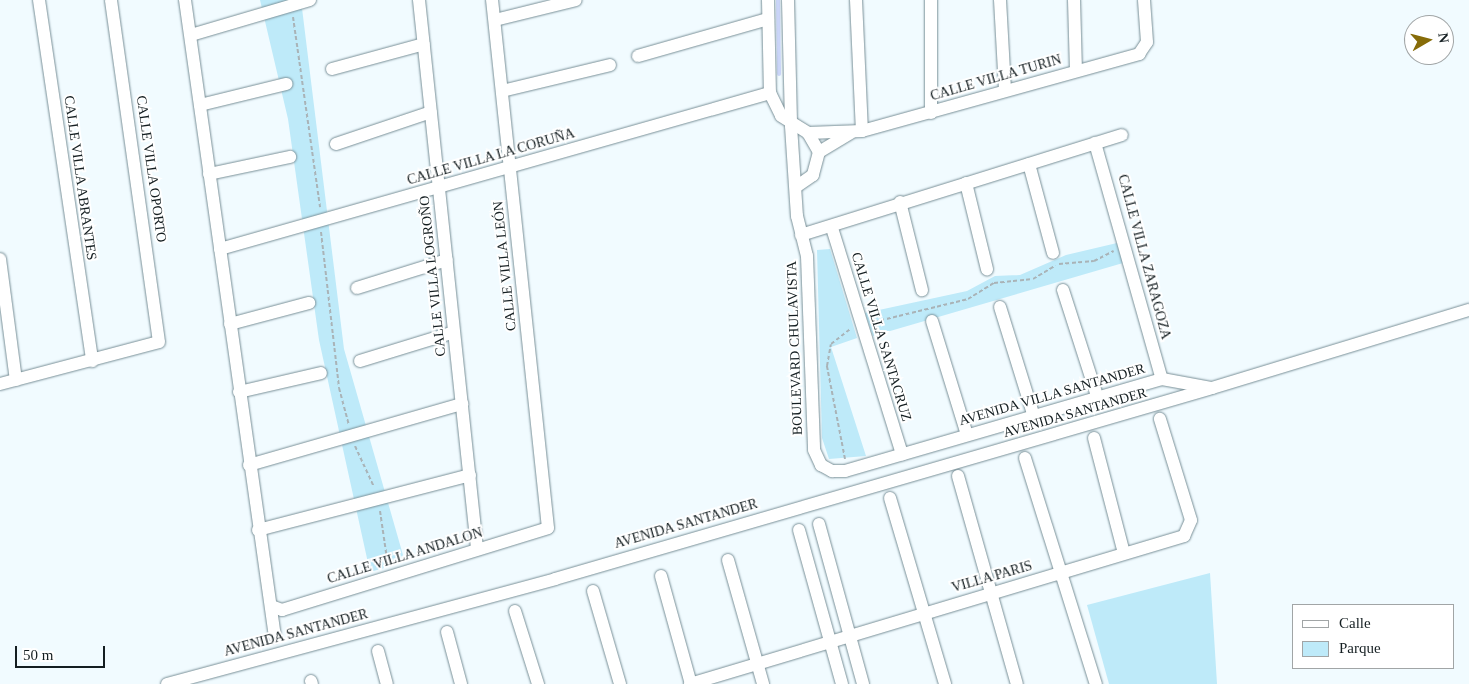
<!DOCTYPE html>
<html>
<head>
<meta charset="utf-8">
<style>
  body { margin:0 }
  #map { position:relative; width:1469px; height:684px; overflow:hidden; background:#f1fbff; font-family:"Times New Roman",serif }
  div>[style] { position:absolute }
  .green>* { inset:0; background:#beeaf9 }
  .stream>* { height:4px; margin:-2px; padding:0 2px; transform-origin:2px; border-radius:2px; background:#cbd5f9 }
  .path>* { height:2px; margin-top:-1px; transform-origin:0; background:repeating-linear-gradient(90deg,#a9b3b7 0 4px,transparent 0 6.5px) }
  .roads { filter:drop-shadow(0 0 1px #788f97) drop-shadow(0 0 1px #788f97) }
  .minor>* { height:12px; margin:-6px; padding:0 6px; transform-origin:6px; border-radius:6px; background:#fff }
  span { translate:-50% -50%; white-space:nowrap; text-align:center; line-height:1.15; -webkit-text-stroke:4px #fff; paint-order:stroke }
  .street-label { font-size:14px; color:#141e21 }
  .legend { position:absolute; left:1292px; top:604px; width:162px; height:65px; box-sizing:border-box; background:#fff; border:1px solid #a1a5a6; margin:0; padding:6px 9px; list-style:none; font-size:15px; color:#141e21 }
  .legend li { display:flex; align-items:center; gap:10px; height:25px }
  .legend b { width:25px; border:1px solid #a1a5a6 }
  .north { position:absolute; left:1404px; top:15px; width:50px; height:50px; box-sizing:border-box; background:#fff; border:1px solid #a1a5a6; border-radius:50%; rotate:82deg; font-size:14px; font-weight:700; line-height:20px; text-align:center; color:#141e21 }
  .north::after { content:''; display:block; margin:auto; width:18px; height:22px; background:#876c09; clip-path:polygon(50% 0,100% 100%,50% 72%,0 100%) }
  .scale { position:absolute; left:15px; top:646px; width:90px; height:22px; box-sizing:border-box; border:2px solid #141e21; border-top:0; padding-left:6px; font-size:15px; line-height:18px; white-space:nowrap; color:#141e21; -webkit-text-stroke:4px #fff; paint-order:stroke }
</style>
</head>
<body>
<div id="map">
  <div class="green">
    <div style="clip-path:polygon(260px 0,301px 0,344px 349px,405px 562px,370px 572px,319px 340px,288px 119px)"></div>
    <div style="clip-path:polygon(1117px 243px,1123px 263px,873px 336px,865px 313px,967px 291px,995px 276px,1020px 275px,1066px 255px)"></div>
    <div style="clip-path:polygon(830px 249px,857px 338px,831px 347px,866px 456px,829px 459px,822px 438px,817px 250px)"></div>
    <div style="clip-path:polygon(1210px 573px,1217px 684px,1109px 684px,1087px 605px)"></div>
  </div>
  <div class="stream">
    <div style="left:778px;top:0;width:74px;rotate:89.2deg"></div>
  </div>
  <div class="path">
    <div style="left:293px;top:17px;width:192px;rotate:81.9deg"></div>
    <div style="left:321px;top:232px;width:157px;rotate:83.4deg"></div>
    <div style="left:339px;top:388px;width:38px;rotate:75deg"></div>
    <div style="left:1059px;top:264px;width:35px;rotate:-5deg"></div>
    <div style="left:1094px;top:261px;width:22px;rotate:-27deg"></div>
    <div style="left:874px;top:322px;width:97px;rotate:-13.7deg"></div>
    <div style="left:968px;top:299px;width:31px;rotate:-32deg"></div>
    <div style="left:994px;top:283px;width:39px;rotate:-6deg"></div>
    <div style="left:1033px;top:279px;width:26px;rotate:-31deg"></div>
    <div style="left:355px;top:446px;width:45px;rotate:65.1deg"></div>
    <div style="left:845px;top:459px;width:95px;rotate:-101deg"></div>
    <div style="left:827px;top:366px;width:22px;rotate:-80deg"></div>
    <div style="left:831px;top:344px;width:24px;rotate:-38deg"></div>
    <div style="left:380px;top:511px;width:56px;rotate:81.7deg"></div>
  </div>
  <div class="roads">
    <div class="minor">
      <div style="left:39px;top:0;width:365px;rotate:81.6deg"></div>
      <div style="left:185px;top:0;width:643px;rotate:81.96deg"></div>
      <div style="left:419px;top:0;width:551px;rotate:83.96deg"></div>
      <div style="left:768px;top:0;width:93px;rotate:88.8deg"></div>
      <div style="left:770px;top:93px;width:25px;rotate:64deg"></div>
      <div style="left:781px;top:116px;width:32px;rotate:32deg"></div>
      <div style="left:808px;top:133px;width:22px;rotate:60deg"></div>
      <div style="left:819px;top:152px;width:24px;rotate:105deg"></div>
      <div style="left:813px;top:175px;width:19px;rotate:145deg"></div>
      <div style="left:788px;top:0;width:126px;rotate:88.6deg"></div>
      <div style="left:791px;top:126px;width:90px;rotate:86.2deg"></div>
      <div style="left:797px;top:216px;width:41px;rotate:76deg"></div>
      <div style="left:807px;top:256px;width:194px;rotate:87.9deg"></div>
      <div style="left:814px;top:450px;width:17px;rotate:65deg"></div>
      <div style="left:821px;top:465px;width:13px;rotate:29deg"></div>
      <div style="left:832px;top:471px;width:13px"></div>
      <div style="left:845px;top:471px;width:330px;rotate:-16.2deg"></div>
      <div style="left:1162px;top:379px;width:51px;rotate:10.2deg"></div>
      <div style="left:1212px;top:388px;width:269px;rotate:-16.9deg"></div>
      <div style="left:856px;top:0;width:131px;rotate:87.4deg"></div>
      <div style="left:931px;top:0;width:113px;rotate:90deg"></div>
      <div style="left:1000px;top:0;width:90px;rotate:86.8deg"></div>
      <div style="left:1074px;top:0;width:70px;rotate:88.4deg"></div>
      <div style="left:495px;top:20px;width:83px;rotate:-13.9deg"></div>
      <div style="left:191px;top:35px;width:124px;rotate:-16.4deg"></div>
      <div style="left:638px;top:56px;width:135px;rotate:-15.9deg"></div>
      <div style="left:332px;top:69px;width:95px;rotate:-15.2deg"></div>
      <div style="left:502px;top:91px;width:111px;rotate:-13.5deg"></div>
      <div style="left:200px;top:105px;width:89px;rotate:-13.7deg"></div>
      <div style="left:808px;top:133px;width:54px;rotate:-2.1deg"></div>
      <div style="left:862px;top:131px;width:288px;rotate:-15.5deg"></div>
      <div style="left:1139px;top:54px;width:14px;rotate:-56deg"></div>
      <div style="left:1147px;top:42px;width:42px;rotate:-94.1deg"></div>
      <div style="left:1095px;top:143px;width:245px;rotate:74.2deg"></div>
      <div style="left:336px;top:144px;width:100px;rotate:-18.6deg"></div>
      <div style="left:819px;top:152px;width:37px;rotate:-31deg"></div>
      <div style="left:1029px;top:164px;width:92px;rotate:74.9deg"></div>
      <div style="left:209px;top:174px;width:83px;rotate:-11.9deg"></div>
      <div style="left:966px;top:183px;width:89px;rotate:76.3deg"></div>
      <div style="left:900px;top:202px;width:91px;rotate:76deg"></div>
      <div style="left:832px;top:228px;width:237px;rotate:72.8deg"></div>
      <div style="left:801px;top:235px;width:336px;rotate:-17.3deg"></div>
      <div style="left:220px;top:249px;width:572px;rotate:-15.84deg"></div>
      <div style="left:0;top:259px;width:122px;rotate:82.5deg"></div>
      <div style="left:357px;top:288px;width:94px;rotate:-17.3deg"></div>
      <div style="left:1063px;top:290px;width:111px;rotate:72.2deg"></div>
      <div style="left:1000px;top:307px;width:115px;rotate:72.8deg"></div>
      <div style="left:932px;top:321px;width:119px;rotate:72.9deg"></div>
      <div style="left:230px;top:324px;width:82px;rotate:-14.9deg"></div>
      <div style="left:360px;top:361px;width:98px;rotate:-17.1deg"></div>
      <div style="left:0;top:384px;width:164px;rotate:-14.8deg"></div>
      <div style="left:159px;top:342px;width:345px;rotate:-98deg"></div>
      <div style="left:239px;top:392px;width:84px;rotate:-13deg"></div>
      <div style="left:1094px;top:438px;width:119px;rotate:75.4deg"></div>
      <div style="left:1025px;top:458px;width:237px;rotate:72.6deg"></div>
      <div style="left:249px;top:465px;width:222px;rotate:-16deg"></div>
      <div style="left:958px;top:476px;width:216px;rotate:74.2deg"></div>
      <div style="left:890px;top:498px;width:194px;rotate:73.5deg"></div>
      <div style="left:819px;top:524px;width:166px;rotate:74.6deg"></div>
      <div style="left:258px;top:530px;width:219px;rotate:-14.5deg"></div>
      <div style="left:799px;top:530px;width:160px;rotate:74.4deg"></div>
      <div style="left:728px;top:560px;width:129px;rotate:74.2deg"></div>
      <div style="left:661px;top:576px;width:112px;rotate:74.5deg"></div>
      <div style="left:593px;top:591px;width:97px;rotate:73.8deg"></div>
      <div style="left:271px;top:606px;width:12px;rotate:20deg"></div>
      <div style="left:282px;top:610px;width:278px;rotate:-17.1deg"></div>
      <div style="left:548px;top:528px;width:531px;rotate:-96.05deg"></div>
      <div style="left:515px;top:611px;width:77px;rotate:72.5deg"></div>
      <div style="left:447px;top:632px;width:54px;rotate:74.9deg"></div>
      <div style="left:378px;top:651px;width:34px;rotate:75deg"></div>
      <div style="left:311px;top:681px;width:3px;rotate:72deg"></div>
      <div style="left:167px;top:684px;width:402px;rotate:-15.1deg"></div>
      <div style="left:555px;top:579px;width:681px;rotate:-16.2deg"></div>
      <div style="left:690px;top:684px;width:516px;rotate:-16.68deg"></div>
      <div style="left:1184px;top:536px;width:17px;rotate:-66deg"></div>
      <div style="left:1191px;top:520px;width:106px;rotate:-107.1deg"></div>
    </div>
  </div>
  <div class="street-label">
    <span style="left:996px;top:78px;rotate:-16deg">CALLE VILLA TURIN</span>
    <span style="left:491px;top:157px;rotate:-16deg">CALLE VILLA LA CORUÑA</span>
    <span style="left:151px;top:169px;rotate:82deg">CALLE VILLA OPORTO</span>
    <span style="left:80px;top:178px;rotate:82deg">CALLE VILLA ABRANTES</span>
    <span style="left:1144px;top:257px;rotate:75deg">CALLE VILLA ZARAGOZA</span>
    <span style="left:505px;top:266px;rotate:-96deg">CALLE VILLA LEÓN</span>
    <span style="left:433px;top:276px;rotate:-96deg">CALLE VILLA LOGROÑO</span>
    <span style="left:881px;top:337px;rotate:73deg">CALLE VILLA SANTACRUZ</span>
    <span style="left:795px;top:348px;rotate:-92deg">BOULEVARD CHULAVISTA</span>
    <span style="left:1052px;top:395px;rotate:-16deg">AVENIDA VILLA SANTANDER</span>
    <span style="left:1075px;top:413px;rotate:-16deg">AVENIDA SANTANDER</span>
    <span style="left:686px;top:524px;rotate:-16deg">AVENIDA SANTANDER</span>
    <span style="left:405px;top:556px;rotate:-17deg">CALLE VILLA ANDALON</span>
    <span style="left:992px;top:577px;rotate:-16deg">VILLA PARIS</span>
    <span style="left:296px;top:633px;rotate:-15deg">AVENIDA SANTANDER</span>
  </div>
  <ul class="legend">
  <li><b style="height:6px;background:#fff"></b>Calle</li>
  <li><b style="height:14px;background:#beeaf9"></b>Parque</li>
  </ul>
  <div class="north">N</div>
  <div class="scale">50 m</div>
</div>
</body>
</html>
